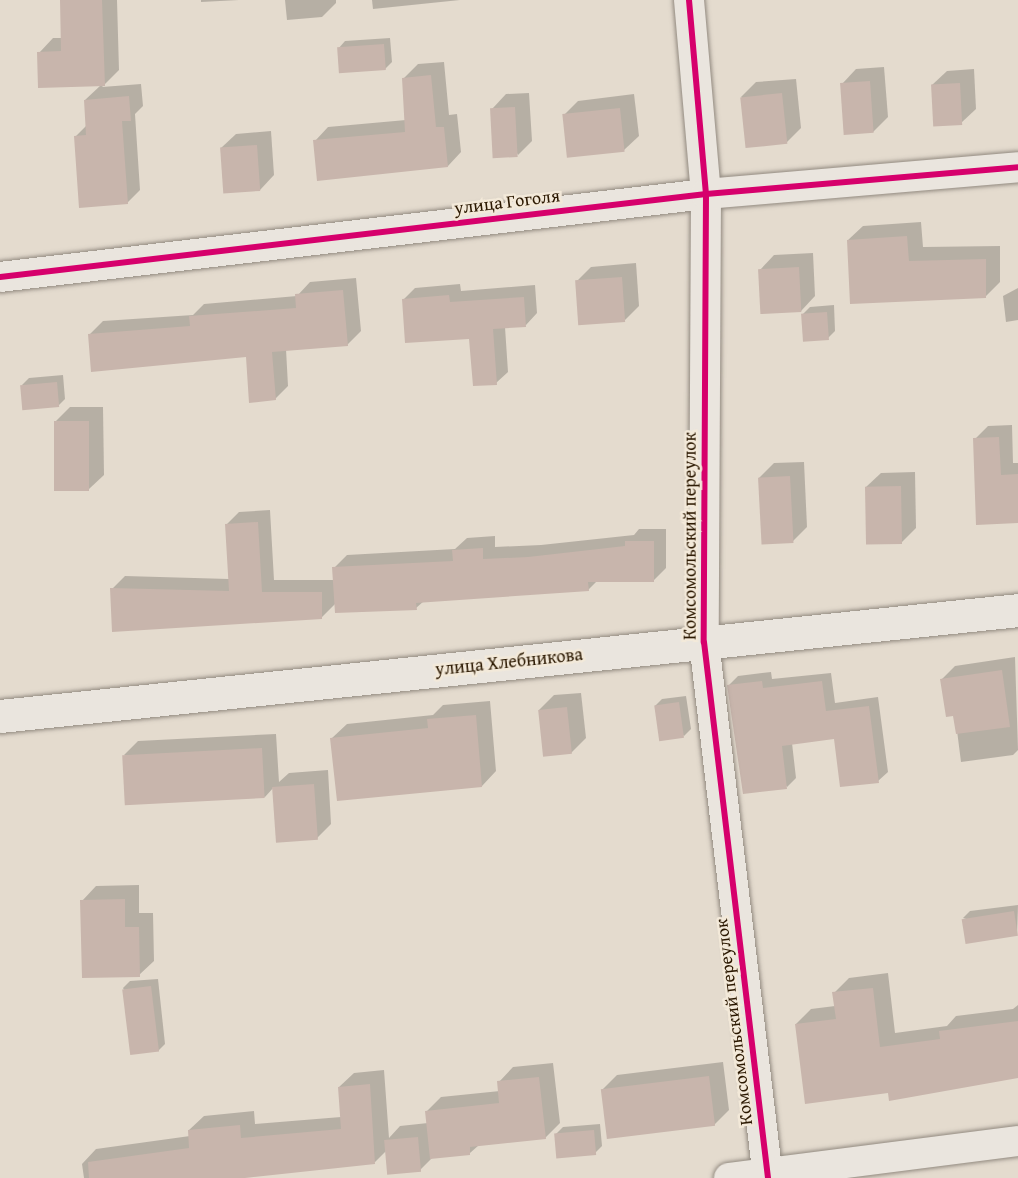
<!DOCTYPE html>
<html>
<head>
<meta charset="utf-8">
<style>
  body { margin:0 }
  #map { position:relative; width:1018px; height:1178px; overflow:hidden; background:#e4dbce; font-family:"Gentium Book Plus",serif }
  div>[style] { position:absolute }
  .shadow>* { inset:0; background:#0003 }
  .building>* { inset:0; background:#c8b5ac; transform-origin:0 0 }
  .roads { filter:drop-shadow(0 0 2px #928a80) drop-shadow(0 0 2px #928a80) }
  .street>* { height:30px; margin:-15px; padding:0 15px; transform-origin:15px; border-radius:15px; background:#eae5de }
  .secondary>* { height:33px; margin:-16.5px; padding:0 16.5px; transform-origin:16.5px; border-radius:16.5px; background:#eae5de }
  .cycleway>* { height:6px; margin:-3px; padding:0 3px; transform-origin:3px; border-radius:3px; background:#d6006c }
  span { translate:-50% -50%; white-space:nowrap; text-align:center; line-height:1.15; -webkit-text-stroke:5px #f3e9d9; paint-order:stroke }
  .street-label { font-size:18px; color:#2b1801 }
</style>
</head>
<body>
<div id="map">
  <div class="shadow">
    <div style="clip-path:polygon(61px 0,117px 0,119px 70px,102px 87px,141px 84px,143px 106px,135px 114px,140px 190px,127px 203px,75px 137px,87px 125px,85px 100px,101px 85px,39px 53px,53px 38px,62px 38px)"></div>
    <div style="clip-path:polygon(201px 0,239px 0,201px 2px)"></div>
    <div style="clip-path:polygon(285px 0,336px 0,336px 3px,322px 17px,287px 20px)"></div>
    <div style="clip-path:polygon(372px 0,460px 0,373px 9px)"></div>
    <div style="clip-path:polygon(390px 38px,392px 62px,385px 69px,338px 49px,345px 41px)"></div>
    <div style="clip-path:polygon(444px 62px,449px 115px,457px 114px,461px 152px,448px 166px,315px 141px,328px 127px,406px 120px,404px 78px,418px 64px)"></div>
    <div style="clip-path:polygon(884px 67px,888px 117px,873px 132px,842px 84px,856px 69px)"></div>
    <div style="clip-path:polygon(974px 69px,976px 109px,961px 123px,932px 85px,947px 71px)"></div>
    <div style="clip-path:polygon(796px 79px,801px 128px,786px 143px,741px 97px,756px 82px)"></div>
    <div style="clip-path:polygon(529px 93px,532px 141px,518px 155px,492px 109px,506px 94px)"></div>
    <div style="clip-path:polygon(634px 94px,639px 136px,624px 150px,564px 115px,578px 101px)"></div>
    <div style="clip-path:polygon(271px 131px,274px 175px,260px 190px,221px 148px,236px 134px)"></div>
    <div style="clip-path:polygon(921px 222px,923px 247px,1000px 246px,1000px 282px,986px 296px,848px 240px,863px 226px)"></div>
    <div style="clip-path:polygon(813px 253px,815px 296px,801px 311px,760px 270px,774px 255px)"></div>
    <div style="clip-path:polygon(636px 263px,639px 306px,625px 320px,576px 282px,591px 267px)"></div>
    <div style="clip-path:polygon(356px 278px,361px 331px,347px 345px,286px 349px,288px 386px,275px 399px,248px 355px,90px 334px,103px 321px,193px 315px,204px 304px,297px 296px,310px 282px)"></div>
    <div style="clip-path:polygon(460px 284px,461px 291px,535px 285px,537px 313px,526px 325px,505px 327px,508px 372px,496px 383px,470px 337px,403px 300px,415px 288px)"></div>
    <div style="clip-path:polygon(1018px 288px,1018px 320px,1006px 322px,1003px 296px)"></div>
    <div style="clip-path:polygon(834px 305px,835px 331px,828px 338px,803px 314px,810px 307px)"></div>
    <div style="clip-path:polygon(63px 375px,65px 399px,58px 406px,22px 385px,29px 378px)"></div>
    <div style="clip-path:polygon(70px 407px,103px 407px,104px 475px,89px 489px,55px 422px)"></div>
    <div style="clip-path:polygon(1012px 425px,1013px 463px,1018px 463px,1018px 522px,975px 439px,988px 426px)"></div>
    <div style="clip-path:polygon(804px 462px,807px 527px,792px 542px,759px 478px,774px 463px)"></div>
    <div style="clip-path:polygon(915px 472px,916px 528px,901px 543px,866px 487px,881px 473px)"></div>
    <div style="clip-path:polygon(270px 510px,274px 580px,335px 580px,334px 568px,347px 555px,455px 549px,467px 538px,495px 536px,495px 547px,541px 545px,634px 535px,639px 529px,666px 529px,666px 568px,653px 581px,597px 581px,588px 590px,424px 601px,416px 608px,336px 603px,321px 618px,114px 631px,112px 589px,125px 576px,229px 579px,226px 525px,239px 512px)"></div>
    <div style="clip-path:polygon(1015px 657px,1018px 750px,1013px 755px,961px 762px,955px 715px,942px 679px,955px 666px)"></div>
    <div style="clip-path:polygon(771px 672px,772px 679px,831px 673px,835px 703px,878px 697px,888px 772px,878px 781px,836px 738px,792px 743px,796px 778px,787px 787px,728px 686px,738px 676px)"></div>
    <div style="clip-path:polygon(581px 693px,586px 738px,571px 753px,539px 710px,554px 695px)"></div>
    <div style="clip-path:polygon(686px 696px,691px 729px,684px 736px,655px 706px,662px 699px)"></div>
    <div style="clip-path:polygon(490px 701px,496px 771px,482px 786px,332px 738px,347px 724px,433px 715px,443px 705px)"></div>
    <div style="clip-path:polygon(276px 734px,279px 782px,289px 773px,328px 770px,331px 824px,317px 838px,274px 787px,265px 797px,124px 755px,138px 741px)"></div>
    <div style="clip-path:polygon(139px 885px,139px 913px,153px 913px,154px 961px,139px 975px,82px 901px,96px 886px)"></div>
    <div style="clip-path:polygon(1018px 905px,1017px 934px,963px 918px,970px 911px)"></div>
    <div style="clip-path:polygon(888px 973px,895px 1033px,947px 1026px,956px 1016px,1013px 1009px,1018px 1005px,1018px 1077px,891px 1099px,890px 1091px,796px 1024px,811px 1009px,835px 1006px,834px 993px,849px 978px)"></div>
    <div style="clip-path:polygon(158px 979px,165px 1044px,158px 1051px,123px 988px,130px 981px)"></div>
    <div style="clip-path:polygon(723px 1062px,729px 1110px,714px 1125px,603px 1089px,617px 1075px)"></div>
    <div style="clip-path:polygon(553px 1063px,560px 1123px,545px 1138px,479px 1145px,470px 1153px,433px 1157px,420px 1170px,386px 1151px,375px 1162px,233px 1178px,84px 1178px,82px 1164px,96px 1149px,190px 1136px,189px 1130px,204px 1116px,254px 1111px,255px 1124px,341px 1117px,339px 1087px,354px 1073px,384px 1070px,389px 1138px,400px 1126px,428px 1123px,426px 1112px,441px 1097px,500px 1091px,499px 1082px,513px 1067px)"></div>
    <div style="clip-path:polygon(600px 1124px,602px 1146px,595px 1153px,556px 1134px,563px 1127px)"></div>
  </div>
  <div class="building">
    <div style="clip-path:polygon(60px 0,102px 0,105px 86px,38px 88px,37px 52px,61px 51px)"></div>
    <div style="left:384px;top:44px;width:26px;height:47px;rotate:86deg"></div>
    <div style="clip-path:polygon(431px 75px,436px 127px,444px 127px,448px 167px,317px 181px,313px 140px,405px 132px,402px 78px)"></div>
    <div style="left:870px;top:81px;width:52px;height:30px;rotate:86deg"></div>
    <div style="left:960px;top:83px;width:42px;height:29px;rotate:87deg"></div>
    <div style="left:782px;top:93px;width:51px;height:42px;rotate:84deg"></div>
    <div style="clip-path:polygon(129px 96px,131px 121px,122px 121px,128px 204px,79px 208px,74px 136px,86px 135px,84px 100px)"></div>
    <div style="left:515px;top:107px;width:50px;height:25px;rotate:87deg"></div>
    <div style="left:620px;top:108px;width:44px;height:58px;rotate:84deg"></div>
    <div style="left:257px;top:145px;width:46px;height:37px;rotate:86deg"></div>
    <div style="clip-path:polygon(907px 236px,909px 261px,986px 259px,986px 298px,850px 304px,847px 240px)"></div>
    <div style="left:799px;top:267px;width:45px;height:41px;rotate:87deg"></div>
    <div style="left:622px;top:277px;width:45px;height:47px;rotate:86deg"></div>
    <div style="clip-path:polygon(343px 290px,348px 346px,272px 352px,276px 400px,249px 403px,246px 357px,91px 372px,88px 334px,190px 326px,189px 316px,296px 308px,295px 294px)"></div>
    <div style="clip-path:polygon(449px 295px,450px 302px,524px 297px,526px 327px,493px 329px,497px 385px,473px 386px,469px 339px,405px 343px,402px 299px)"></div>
    <div style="left:827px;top:312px;width:28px;height:26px;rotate:86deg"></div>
    <div style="left:57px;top:382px;width:25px;height:37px;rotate:85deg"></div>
    <div style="left:54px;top:421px;width:35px;height:70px"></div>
    <div style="clip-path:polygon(999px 437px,1001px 475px,1018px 474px,1018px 523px,976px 525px,973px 438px)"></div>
    <div style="left:790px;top:476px;width:67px;height:32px;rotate:87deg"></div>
    <div style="left:901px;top:486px;width:58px;height:36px;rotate:89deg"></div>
    <div style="clip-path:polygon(258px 522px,262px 592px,322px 592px,322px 619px,112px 632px,110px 588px,229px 591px,225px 524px)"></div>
    <div style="clip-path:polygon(625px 541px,654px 541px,654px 582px,588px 582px,589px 591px,416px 603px,417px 610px,335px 613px,332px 567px,453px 561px,452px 550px,483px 548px,483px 559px,528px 557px,625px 546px)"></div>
    <div style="clip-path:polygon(1002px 670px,1010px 727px,956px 734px,953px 716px,946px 717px,940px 679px)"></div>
    <div style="clip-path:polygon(762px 681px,763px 688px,822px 681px,826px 711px,869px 706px,879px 783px,840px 787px,834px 739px,782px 746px,787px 789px,743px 794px,727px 685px)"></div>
    <div style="left:679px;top:702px;width:36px;height:25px;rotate:82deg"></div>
    <div style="left:567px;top:707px;width:47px;height:29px;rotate:84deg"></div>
    <div style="clip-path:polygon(476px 715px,482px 787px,337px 801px,330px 738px,428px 728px,427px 719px)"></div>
    <div style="left:262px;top:748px;width:50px;height:140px;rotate:87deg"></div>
    <div style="left:314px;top:784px;width:56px;height:42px;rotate:86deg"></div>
    <div style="clip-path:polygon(125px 899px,125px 927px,139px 927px,140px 977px,82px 978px,80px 900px)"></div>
    <div style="left:1014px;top:911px;width:25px;height:53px;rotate:81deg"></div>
    <div style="left:151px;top:986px;width:66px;height:29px;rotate:83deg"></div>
    <div style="clip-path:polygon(873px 988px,880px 1047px,940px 1039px,939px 1031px,1018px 1021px,1018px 1078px,889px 1101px,888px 1093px,805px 1104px,795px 1024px,836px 1019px,832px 992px)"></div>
    <div style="left:709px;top:1076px;width:50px;height:109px;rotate:83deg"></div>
    <div style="clip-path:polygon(539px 1077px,546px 1139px,470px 1147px,470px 1155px,430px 1159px,425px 1111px,499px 1103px,497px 1081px)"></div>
    <div style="clip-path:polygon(370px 1084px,375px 1164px,245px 1178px,89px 1178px,88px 1162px,189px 1148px,188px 1130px,240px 1125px,241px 1138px,341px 1129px,338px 1087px)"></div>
    <div style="left:594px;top:1130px;width:25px;height:40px;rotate:85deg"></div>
    <div style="left:418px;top:1137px;width:35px;height:34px;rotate:85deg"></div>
  </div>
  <div class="roads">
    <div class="street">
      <div style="left:689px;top:0;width:195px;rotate:85deg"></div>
      <div style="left:706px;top:194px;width:448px;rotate:90.3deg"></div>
      <div style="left:704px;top:642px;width:540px;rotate:83.19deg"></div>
      <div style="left:0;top:277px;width:711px;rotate:-6.71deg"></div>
      <div style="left:706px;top:194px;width:313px;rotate:-4.9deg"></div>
      <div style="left:729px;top:1178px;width:291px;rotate:-7.3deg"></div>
    </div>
    <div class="secondary">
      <div style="left:0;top:716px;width:1024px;rotate:-5.94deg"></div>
    </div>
  </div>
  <div class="cycleway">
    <div style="left:689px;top:0;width:195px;rotate:85deg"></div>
    <div style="left:706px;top:194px;width:448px;rotate:90.3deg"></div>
    <div style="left:704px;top:642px;width:540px;rotate:83.19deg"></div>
    <div style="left:0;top:277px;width:711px;rotate:-6.71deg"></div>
    <div style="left:706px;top:194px;width:313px;rotate:-4.9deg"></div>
  </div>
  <div class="street-label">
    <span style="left:507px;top:202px;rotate:-7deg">улица Гоголя</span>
    <span style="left:690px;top:536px;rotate:-90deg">Комсомольский переулок</span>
    <span style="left:509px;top:662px;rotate:-6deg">улица Хлебникова</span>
    <span style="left:734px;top:1022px;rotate:-97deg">Комсомольский переулок</span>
  </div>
</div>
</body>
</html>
